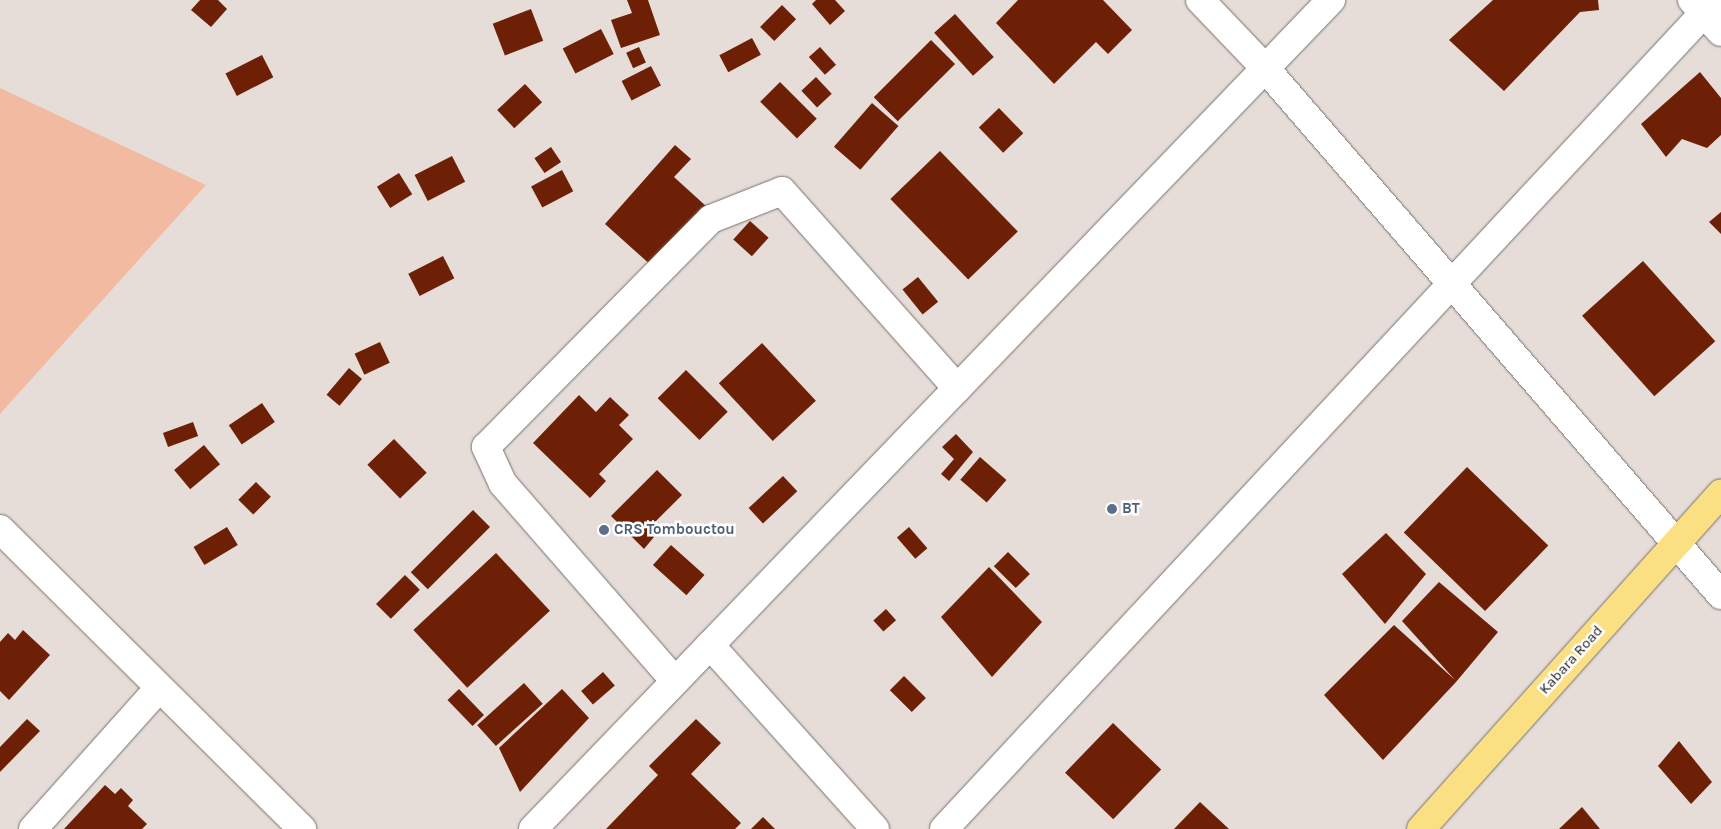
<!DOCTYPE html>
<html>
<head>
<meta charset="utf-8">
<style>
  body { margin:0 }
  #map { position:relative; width:1721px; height:829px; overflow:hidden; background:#e6ddd9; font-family:Karla,sans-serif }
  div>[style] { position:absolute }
  .green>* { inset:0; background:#f2bba1 }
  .building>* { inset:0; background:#6d2005; transform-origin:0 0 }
  .roads { filter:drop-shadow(0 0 1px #78706d) drop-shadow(0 0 1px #78706d) }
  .minor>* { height:28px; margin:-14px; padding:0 14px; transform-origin:14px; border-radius:14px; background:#fff }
  .primary>* { height:28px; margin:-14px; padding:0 14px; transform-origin:14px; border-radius:14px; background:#fae082 }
  .dots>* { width:14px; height:14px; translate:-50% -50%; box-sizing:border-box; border:2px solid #fff; border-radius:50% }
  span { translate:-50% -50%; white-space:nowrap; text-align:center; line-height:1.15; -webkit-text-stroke:5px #fff; paint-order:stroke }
  .service-label { font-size:15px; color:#4e5e75; font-weight:700 }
  .left { translate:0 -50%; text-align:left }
  .street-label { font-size:15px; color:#211e1d }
</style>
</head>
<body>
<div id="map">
  <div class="green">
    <div style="clip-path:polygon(0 88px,206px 185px,0 414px)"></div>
  </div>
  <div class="building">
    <div style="clip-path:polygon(200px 0,218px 0,227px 9px,211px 27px,191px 10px)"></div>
    <div style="clip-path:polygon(627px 0,648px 0,660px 35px,621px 48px,611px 20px,632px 13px)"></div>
    <div style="clip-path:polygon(816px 0,835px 0,845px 11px,830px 25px,812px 4px)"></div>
    <div style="clip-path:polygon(1018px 0,1103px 0,1132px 30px,1108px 54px,1096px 42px,1054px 84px,996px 23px)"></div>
    <div style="clip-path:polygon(1493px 0,1598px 0,1599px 10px,1580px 12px,1504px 91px,1449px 40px)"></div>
    <div style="left:782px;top:5px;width:20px;height:31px;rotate:45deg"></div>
    <div style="left:531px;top:9px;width:34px;height:41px;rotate:69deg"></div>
    <div style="left:955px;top:14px;width:58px;height:28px;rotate:48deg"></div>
    <div style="left:601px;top:29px;width:28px;height:43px;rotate:63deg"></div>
    <div style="left:752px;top:38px;width:19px;height:37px;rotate:62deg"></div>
    <div style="left:931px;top:40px;width:34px;height:81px;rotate:45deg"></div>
    <div style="left:639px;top:47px;width:17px;height:14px;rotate:66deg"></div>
    <div style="left:820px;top:47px;width:24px;height:15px;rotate:48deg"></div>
    <div style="left:262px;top:55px;width:25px;height:41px;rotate:63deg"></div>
    <div style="left:651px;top:66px;width:22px;height:33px;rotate:63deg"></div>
    <div style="clip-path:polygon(1700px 72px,1721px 98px,1721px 135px,1707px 148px,1682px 139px,1666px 157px,1641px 124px)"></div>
    <div style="left:816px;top:77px;width:23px;height:20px;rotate:47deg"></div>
    <div style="left:780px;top:82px;width:52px;height:28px;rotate:45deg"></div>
    <div style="left:525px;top:84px;width:25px;height:38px;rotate:47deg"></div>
    <div style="left:872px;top:103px;width:35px;height:58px;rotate:41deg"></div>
    <div style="left:999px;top:108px;width:35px;height:28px;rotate:46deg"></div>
    <div style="clip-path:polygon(675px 145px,691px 159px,674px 177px,707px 207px,653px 267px,605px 224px)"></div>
    <div style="left:551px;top:147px;width:18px;height:20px;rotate:56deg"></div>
    <div style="left:940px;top:151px;width:112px;height:69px;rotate:46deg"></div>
    <div style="left:452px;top:156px;width:29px;height:42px;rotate:63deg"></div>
    <div style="left:562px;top:170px;width:24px;height:35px;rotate:62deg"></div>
    <div style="left:399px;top:173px;width:25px;height:26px;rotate:58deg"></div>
    <div style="clip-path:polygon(1721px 212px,1721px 234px,1709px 222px)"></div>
    <div style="left:750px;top:221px;width:25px;height:25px;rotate:42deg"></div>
    <div style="left:443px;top:256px;width:25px;height:39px;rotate:63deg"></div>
    <div style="left:1643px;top:261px;width:108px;height:82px;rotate:48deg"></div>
    <div style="left:918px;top:277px;width:32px;height:20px;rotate:51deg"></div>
    <div style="left:380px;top:342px;width:23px;height:28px;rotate:65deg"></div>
    <div style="left:762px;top:343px;width:79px;height:59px;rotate:47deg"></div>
    <div style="left:349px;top:368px;width:17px;height:35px;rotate:40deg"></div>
    <div style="left:686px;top:370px;width:59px;height:40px;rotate:45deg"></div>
    <div style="clip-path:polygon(579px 395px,596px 412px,610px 397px,629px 415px,619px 425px,633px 439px,599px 474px,606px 481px,590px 498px,533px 443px)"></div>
    <div style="left:262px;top:403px;width:23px;height:40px;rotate:56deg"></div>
    <div style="left:193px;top:422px;width:15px;height:32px;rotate:70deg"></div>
    <div style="clip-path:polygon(956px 434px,973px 452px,949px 481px,941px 474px,954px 459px,942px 447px)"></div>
    <div style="left:394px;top:439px;width:47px;height:37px;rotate:46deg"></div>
    <div style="left:204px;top:445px;width:25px;height:39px;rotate:50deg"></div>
    <div style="left:980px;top:457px;width:35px;height:30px;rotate:41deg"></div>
    <div style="left:1467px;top:467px;width:113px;height:91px;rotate:44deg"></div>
    <div style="clip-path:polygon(657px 470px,682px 495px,647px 530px,654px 537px,644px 549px,611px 516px)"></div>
    <div style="left:783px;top:476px;width:21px;height:47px;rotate:47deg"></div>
    <div style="left:256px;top:482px;width:21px;height:25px;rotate:45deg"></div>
    <div style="left:473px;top:510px;width:24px;height:88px;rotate:45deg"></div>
    <div style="left:227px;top:527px;width:21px;height:39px;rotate:59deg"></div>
    <div style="left:909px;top:527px;width:28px;height:16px;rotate:49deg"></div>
    <div style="clip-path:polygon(1386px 533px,1426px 574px,1385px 624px,1342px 574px)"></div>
    <div style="left:671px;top:545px;width:45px;height:27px;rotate:42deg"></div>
    <div style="left:1008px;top:552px;width:31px;height:20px;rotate:45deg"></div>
    <div style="left:496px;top:553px;width:79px;height:113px;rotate:47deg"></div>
    <div style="clip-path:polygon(989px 567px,1042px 622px,992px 677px,941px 617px)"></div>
    <div style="left:405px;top:575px;width:21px;height:41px;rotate:45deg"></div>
    <div style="clip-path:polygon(1439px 582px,1498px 632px,1456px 682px,1383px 760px,1324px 695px,1394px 625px,1455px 680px,1402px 621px)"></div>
    <div style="left:886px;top:609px;width:15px;height:17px;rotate:48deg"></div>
    <div style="clip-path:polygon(23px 630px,50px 655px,9px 700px,0 691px,0 642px,8px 633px,15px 640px)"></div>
    <div style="left:603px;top:672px;width:18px;height:29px;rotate:49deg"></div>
    <div style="left:904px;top:676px;width:31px;height:20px;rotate:45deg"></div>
    <div style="left:524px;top:683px;width:28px;height:63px;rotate:48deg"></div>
    <div style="left:459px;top:689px;width:36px;height:16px;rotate:46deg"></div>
    <div style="clip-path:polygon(562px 689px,589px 718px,520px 792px,499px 748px)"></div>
    <div style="clip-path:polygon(27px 719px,40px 731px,0 772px,0 747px)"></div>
    <div style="clip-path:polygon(696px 719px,721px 743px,691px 774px,741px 823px,735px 829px,606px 829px,658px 775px,649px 766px)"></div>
    <div style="left:1113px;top:723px;width:67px;height:69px;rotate:44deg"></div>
    <div style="clip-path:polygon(1679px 741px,1712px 782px,1691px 804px,1658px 766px)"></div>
    <div style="clip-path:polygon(105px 785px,115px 794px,121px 788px,133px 800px,128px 806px,147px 824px,142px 829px,64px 829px)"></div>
    <div style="clip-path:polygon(1200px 802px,1229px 829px,1174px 829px)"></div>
    <div style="clip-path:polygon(1582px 807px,1600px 829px,1559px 829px)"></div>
    <div style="clip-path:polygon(763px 817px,775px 829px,751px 829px)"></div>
  </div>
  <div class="roads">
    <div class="minor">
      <div style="left:1200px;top:0;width:94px;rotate:46.3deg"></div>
      <div style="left:1265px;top:68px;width:697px;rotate:49.13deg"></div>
      <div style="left:1692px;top:0;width:43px;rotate:47.8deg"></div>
      <div style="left:0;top:529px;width:426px;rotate:44.8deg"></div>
      <div style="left:710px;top:645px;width:247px;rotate:48.1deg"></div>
      <div style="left:675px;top:681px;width:262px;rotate:-131.1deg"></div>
      <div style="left:503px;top:484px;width:41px;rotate:-114.7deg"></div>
      <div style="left:486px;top:447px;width:320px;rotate:-45.4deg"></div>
      <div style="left:711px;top:219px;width:76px;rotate:-21.5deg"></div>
      <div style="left:782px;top:191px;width:264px;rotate:48.4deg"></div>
      <div style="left:33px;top:829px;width:188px;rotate:-48.2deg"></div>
      <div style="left:533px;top:829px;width:1151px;rotate:-46.09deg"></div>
      <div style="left:944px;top:829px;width:1133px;rotate:-47.04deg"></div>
    </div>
    <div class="primary">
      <div style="left:1421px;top:829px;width:450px;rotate:-48.2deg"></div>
    </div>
  </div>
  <div class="dots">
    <div style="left:1112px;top:509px;background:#5c6f8a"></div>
    <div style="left:604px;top:530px;background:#5c6f8a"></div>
  </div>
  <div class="service-label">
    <span class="left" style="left:1122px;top:509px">BT</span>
    <span class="left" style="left:614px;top:530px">CRS Tombouctou</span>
  </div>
  <div class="street-label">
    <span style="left:1571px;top:660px;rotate:-48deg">Kabara Road</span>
  </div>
</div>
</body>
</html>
